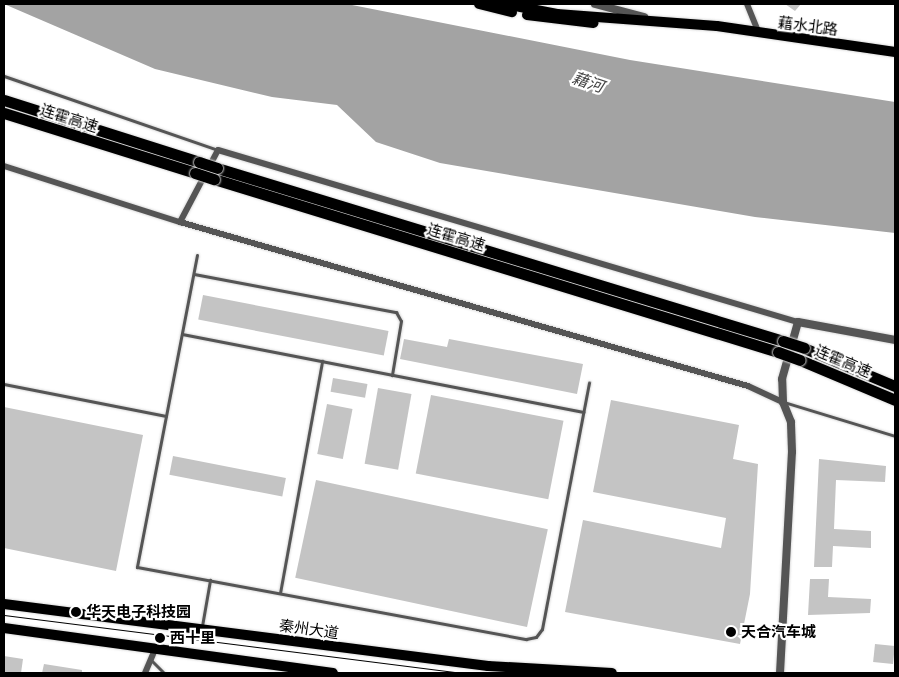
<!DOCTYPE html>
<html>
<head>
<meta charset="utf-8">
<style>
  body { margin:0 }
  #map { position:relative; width:899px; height:677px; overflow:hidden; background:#fff; font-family:"Exo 2","Noto Sans SC",sans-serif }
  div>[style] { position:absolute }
  .water>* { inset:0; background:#a3a3a3 }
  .building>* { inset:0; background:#c4c4c4; transform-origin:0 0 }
  .roads { filter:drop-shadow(0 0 1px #dbdbdb) drop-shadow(0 0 1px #dbdbdb) }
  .service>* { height:3px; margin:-1.5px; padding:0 1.5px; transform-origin:1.5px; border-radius:1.5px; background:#555 }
  .minor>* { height:6px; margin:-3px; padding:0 3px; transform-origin:3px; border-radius:3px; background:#555 }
  .tertiary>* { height:8px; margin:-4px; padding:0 4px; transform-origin:4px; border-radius:4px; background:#555 }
  .primary>* { height:10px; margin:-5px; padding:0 5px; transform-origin:5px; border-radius:5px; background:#000 }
  .trunk>* { height:10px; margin:-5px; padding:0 5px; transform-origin:5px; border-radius:5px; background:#000 }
  .motorway>* { height:11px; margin:-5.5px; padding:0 5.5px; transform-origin:5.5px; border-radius:5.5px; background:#000 }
  .tram>* { height:1px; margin:-0.5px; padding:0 0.5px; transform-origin:0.5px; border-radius:0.5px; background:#000 }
  .bridges { filter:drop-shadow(0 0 1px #dbdbdb) drop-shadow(0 0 1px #dbdbdb) }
  .motorway-bridge>* { height:11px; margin:-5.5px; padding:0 5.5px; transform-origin:5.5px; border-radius:5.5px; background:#000 }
  .dots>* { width:14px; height:14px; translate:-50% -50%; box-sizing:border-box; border:2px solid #fff; border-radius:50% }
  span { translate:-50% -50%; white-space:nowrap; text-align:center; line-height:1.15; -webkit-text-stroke:4.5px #fff; paint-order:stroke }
  .street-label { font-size:15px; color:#000 }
  .poi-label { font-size:15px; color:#000; font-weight:700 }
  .left { translate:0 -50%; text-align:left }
  .water-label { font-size:16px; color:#444; font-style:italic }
  .frame { position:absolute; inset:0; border:5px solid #000; pointer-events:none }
</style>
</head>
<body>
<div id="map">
  <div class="water">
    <div style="clip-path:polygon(4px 4px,347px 4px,630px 60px,895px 102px,895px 233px,755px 217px,440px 163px,376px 142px,337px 105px,272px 97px,155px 69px)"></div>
  </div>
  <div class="building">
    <div style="clip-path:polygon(785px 4px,801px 4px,795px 11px)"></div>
    <div style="left:203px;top:295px;width:189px;height:25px;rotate:11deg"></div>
    <div style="clip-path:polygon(404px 339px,447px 347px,449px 339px,583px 364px,577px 394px,400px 359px)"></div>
    <div style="left:333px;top:378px;width:35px;height:14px;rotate:10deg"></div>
    <div style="left:378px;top:388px;width:34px;height:77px;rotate:10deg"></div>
    <div style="left:431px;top:395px;width:135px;height:80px;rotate:11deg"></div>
    <div style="clip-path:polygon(611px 400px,739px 425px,733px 459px,758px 464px,750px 594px,740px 644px,565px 612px,583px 520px,721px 548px,726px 518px,593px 492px)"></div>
    <div style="left:327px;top:404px;width:26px;height:51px;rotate:11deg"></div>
    <div style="clip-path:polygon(4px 407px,143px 435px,116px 571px,4px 548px)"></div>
    <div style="left:173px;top:456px;width:115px;height:19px;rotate:11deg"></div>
    <div style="clip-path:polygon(819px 459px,886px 466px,885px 482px,836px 480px,834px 529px,871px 531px,871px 548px,833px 546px,832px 567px,814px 567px)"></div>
    <div style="left:316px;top:480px;width:237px;height:100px;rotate:12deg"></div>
    <div style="clip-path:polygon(810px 579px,829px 579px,828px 597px,871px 599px,870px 613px,808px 615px)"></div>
    <div style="left:875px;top:644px;width:20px;height:18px;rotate:6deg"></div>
    <div style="clip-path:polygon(4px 656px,23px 659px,21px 673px,4px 672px)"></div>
    <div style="clip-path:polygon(44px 664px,82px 670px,82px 673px,42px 673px)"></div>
  </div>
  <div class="roads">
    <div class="service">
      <div style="left:4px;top:76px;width:226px;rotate:19.1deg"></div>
      <div style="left:197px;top:255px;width:318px;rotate:100.9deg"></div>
      <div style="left:137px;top:567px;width:396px;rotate:10.5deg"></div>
      <div style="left:526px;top:639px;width:10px;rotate:-11deg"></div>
      <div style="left:536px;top:637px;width:10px;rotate:-53deg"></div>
      <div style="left:542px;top:629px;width:251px;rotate:-79.2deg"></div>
      <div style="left:194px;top:274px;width:206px;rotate:10.7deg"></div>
      <div style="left:396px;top:312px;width:10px;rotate:61deg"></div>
      <div style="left:401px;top:321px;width:55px;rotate:99.5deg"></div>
      <div style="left:182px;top:334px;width:409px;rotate:11deg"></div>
      <div style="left:4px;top:384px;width:165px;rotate:11.2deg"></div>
      <div style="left:784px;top:402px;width:116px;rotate:17deg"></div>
      <div style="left:280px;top:593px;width:236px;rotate:-79.7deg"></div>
      <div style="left:202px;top:626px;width:47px;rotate:-80.1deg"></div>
      <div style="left:151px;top:660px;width:18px;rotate:45deg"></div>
    </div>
    <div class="minor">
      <div style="left:747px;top:4px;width:31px;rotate:68deg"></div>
      <div style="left:4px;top:166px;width:185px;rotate:17.7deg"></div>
      <div style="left:180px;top:222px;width:591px;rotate:16.11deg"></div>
      <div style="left:748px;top:386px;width:38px;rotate:25deg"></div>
      <div style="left:180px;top:222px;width:81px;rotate:-62.2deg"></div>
      <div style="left:218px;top:150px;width:605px;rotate:16.52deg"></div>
      <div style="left:145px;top:673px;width:28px;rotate:-67deg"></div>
    </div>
    <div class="tertiary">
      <div style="left:595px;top:4px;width:51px;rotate:14.9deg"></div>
      <div style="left:780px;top:673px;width:221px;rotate:-86.9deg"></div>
      <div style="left:792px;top:452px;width:30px;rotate:-92deg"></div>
      <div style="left:791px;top:422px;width:22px;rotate:-112deg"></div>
      <div style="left:783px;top:402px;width:23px;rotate:-92deg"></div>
      <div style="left:782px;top:379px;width:59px;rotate:-74.3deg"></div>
      <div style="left:798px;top:322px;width:99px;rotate:10.5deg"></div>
    </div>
    <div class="primary">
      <div style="left:479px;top:4px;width:34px;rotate:14deg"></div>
      <div style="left:505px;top:4px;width:53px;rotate:10.9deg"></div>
      <div style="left:557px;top:14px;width:160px;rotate:4.3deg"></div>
      <div style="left:717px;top:26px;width:180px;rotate:8.3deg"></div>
      <div style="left:527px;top:15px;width:67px;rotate:6.8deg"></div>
    </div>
    <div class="trunk">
      <div style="left:4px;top:604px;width:488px;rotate:7.3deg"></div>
      <div style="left:488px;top:666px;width:124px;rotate:3.2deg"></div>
      <div style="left:4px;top:628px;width:332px;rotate:7.8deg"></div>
    </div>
    <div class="motorway">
      <div style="left:4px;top:100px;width:205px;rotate:17.6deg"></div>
      <div style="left:4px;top:113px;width:200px;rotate:17.4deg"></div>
      <div style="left:217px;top:168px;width:592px;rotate:17deg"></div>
      <div style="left:214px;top:179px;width:590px;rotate:17.05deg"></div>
      <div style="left:804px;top:348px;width:99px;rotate:22.7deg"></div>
      <div style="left:800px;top:360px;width:103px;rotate:22.8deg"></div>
    </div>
  </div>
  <div class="tram">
    <div style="left:4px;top:615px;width:464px;rotate:7.2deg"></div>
  </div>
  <div class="bridges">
    <div class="motorway-bridge">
      <div style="left:199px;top:162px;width:19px;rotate:18deg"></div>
      <div style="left:195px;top:173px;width:20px;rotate:18deg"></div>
      <div style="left:783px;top:341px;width:22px;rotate:18deg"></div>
      <div style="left:778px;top:352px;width:23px;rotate:20deg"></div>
    </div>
  </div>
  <div class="dots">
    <div style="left:76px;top:612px;background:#000"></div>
    <div style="left:731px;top:632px;background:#000"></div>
    <div style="left:160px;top:638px;background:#000"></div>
  </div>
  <div class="street-label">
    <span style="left:808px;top:26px;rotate:7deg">藉水北路</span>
    <span style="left:69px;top:118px;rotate:18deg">连霍高速</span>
    <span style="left:456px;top:237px;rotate:17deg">连霍高速</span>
    <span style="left:843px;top:361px;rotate:23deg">连霍高速</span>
    <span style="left:309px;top:629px;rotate:8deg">秦州大道</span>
  </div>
  <div class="poi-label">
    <span class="left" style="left:86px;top:612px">华天电子科技园</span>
    <span class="left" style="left:741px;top:632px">天合汽车城</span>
    <span class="left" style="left:170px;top:638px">西十里</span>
  </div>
  <div class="water-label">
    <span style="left:588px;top:82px;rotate:18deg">藉河</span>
  </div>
  <div class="frame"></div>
</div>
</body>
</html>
